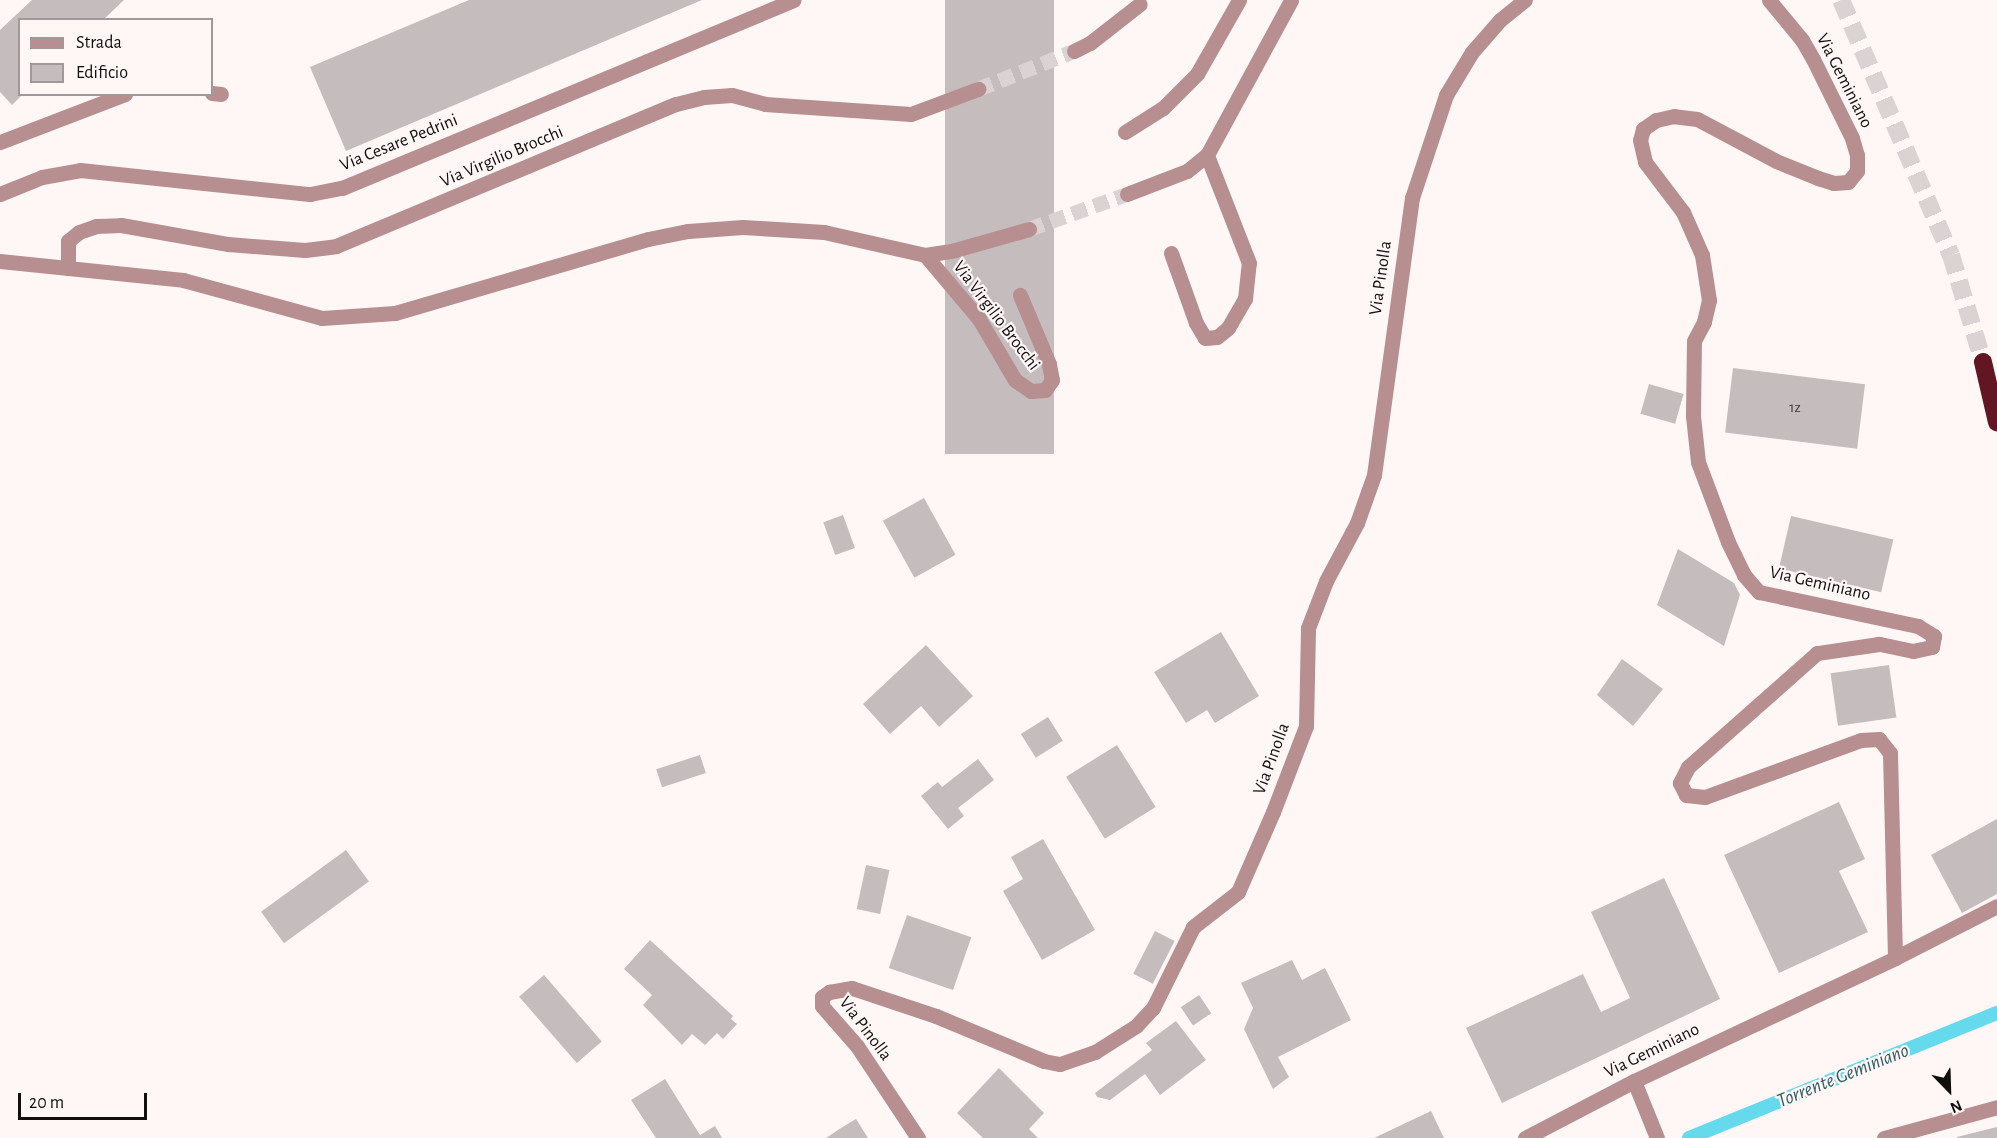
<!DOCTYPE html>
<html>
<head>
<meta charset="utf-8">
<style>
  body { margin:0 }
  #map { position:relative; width:1997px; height:1138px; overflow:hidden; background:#fff6f6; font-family:"Alegreya Sans",sans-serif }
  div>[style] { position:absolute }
  .stream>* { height:14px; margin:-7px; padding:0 7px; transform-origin:7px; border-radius:7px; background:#66daed }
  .building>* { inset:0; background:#c5bcbd; transform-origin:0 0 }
  .street-tunnel>* { height:15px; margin-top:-7.5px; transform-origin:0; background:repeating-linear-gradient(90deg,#dbd3d3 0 15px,transparent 0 23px) }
  .highway-tunnel>* { height:18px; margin-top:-9px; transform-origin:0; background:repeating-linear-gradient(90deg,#dbd3d3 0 18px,transparent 0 27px) }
  .lane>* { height:15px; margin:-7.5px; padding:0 7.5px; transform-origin:7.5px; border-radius:7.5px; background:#b78f90 }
  .street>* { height:15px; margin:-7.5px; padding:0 7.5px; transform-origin:7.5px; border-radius:7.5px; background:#b78f90 }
  .highway>* { height:18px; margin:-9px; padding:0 9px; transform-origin:9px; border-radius:9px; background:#621522 }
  span { translate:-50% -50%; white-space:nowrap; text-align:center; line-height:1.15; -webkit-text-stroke:4.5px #fff6f6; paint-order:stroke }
  .number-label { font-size:15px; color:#3e3a3a }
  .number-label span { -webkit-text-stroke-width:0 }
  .street-label { font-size:18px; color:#110e0e }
  .water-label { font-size:20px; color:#2c5e66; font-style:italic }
  .legend { position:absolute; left:18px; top:18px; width:195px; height:78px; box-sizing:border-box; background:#fff6f6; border:2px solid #a09999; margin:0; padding:8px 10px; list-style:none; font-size:18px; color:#110e0e }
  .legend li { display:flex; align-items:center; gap:12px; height:30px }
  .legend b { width:30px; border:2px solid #a09999 }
  .north { position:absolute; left:1919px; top:1060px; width:60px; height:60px; -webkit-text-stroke:4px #fff6f6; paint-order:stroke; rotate:157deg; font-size:16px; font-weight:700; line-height:24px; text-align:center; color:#110e0e }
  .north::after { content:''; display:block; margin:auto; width:21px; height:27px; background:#110e0e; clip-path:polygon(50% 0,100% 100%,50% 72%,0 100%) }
  .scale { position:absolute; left:18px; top:1093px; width:129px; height:27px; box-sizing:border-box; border:3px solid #110e0e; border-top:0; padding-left:8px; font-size:18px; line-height:21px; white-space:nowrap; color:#110e0e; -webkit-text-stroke:4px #fff6f6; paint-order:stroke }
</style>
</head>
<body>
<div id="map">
  <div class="stream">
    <div style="left:1689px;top:1138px;width:332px;rotate:-22.1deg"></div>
  </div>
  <div class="building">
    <div style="clip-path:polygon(32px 0,124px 0,103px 20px,20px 20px,20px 94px,23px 94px,12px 105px,0 92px,0 30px)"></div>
    <div style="clip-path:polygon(469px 0,702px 0,346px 151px,310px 67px)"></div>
    <div style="left:945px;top:0;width:109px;height:454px"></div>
    <div style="left:1733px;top:368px;width:133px;height:65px;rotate:7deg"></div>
    <div style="left:1649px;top:384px;width:36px;height:31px;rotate:16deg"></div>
    <div style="left:924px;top:498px;width:65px;height:47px;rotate:61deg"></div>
    <div style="left:843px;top:515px;width:35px;height:21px;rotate:70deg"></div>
    <div style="left:1791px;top:516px;width:105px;height:54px;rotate:13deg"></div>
    <div style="clip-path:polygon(1678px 549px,1734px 583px,1740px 595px,1724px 646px,1657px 605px)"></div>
    <div style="clip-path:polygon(1221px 632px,1259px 696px,1215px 723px,1207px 710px,1186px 723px,1154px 672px)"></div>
    <div style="clip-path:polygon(926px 645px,973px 696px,939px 727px,921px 706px,890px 734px,863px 704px)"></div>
    <div style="clip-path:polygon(1622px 659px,1663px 689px,1633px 726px,1597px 695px)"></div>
    <div style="left:1889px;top:665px;width:53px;height:59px;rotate:82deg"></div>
    <div style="left:1048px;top:717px;width:28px;height:32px;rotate:58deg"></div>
    <div style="left:1117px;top:745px;width:73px;height:60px;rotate:58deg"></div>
    <div style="left:700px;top:755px;width:19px;height:46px;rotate:72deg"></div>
    <div style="clip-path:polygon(978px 759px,994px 780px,958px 808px,964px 816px,948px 829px,921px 796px,938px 782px,942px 787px)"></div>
    <div style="clip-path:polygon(1839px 802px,1865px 859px,1839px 871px,1868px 932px,1779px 973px,1724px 855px)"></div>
    <div style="clip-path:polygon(1997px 819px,1997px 894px,1962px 913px,1931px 855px)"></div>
    <div style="clip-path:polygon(1043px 839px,1095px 930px,1042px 960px,1003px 891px,1023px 879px,1011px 857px)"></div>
    <div style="left:346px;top:850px;width:39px;height:105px;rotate:54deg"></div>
    <div style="left:866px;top:865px;width:24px;height:45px;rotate:12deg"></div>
    <div style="clip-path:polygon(1664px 878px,1720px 999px,1502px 1103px,1466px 1028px,1583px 974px,1601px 1012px,1630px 998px,1591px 912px)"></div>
    <div style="left:907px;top:915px;width:68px;height:56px;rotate:19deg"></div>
    <div style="left:1155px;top:931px;width:22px;height:48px;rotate:27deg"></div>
    <div style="clip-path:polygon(650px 940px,733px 1016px,731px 1019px,737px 1024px,723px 1039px,717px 1033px,705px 1045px,692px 1034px,682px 1045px,643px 1005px,652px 995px,624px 969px)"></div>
    <div style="clip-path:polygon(1292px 960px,1302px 980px,1325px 968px,1351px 1020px,1278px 1057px,1289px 1077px,1273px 1089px,1244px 1029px,1253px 1008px,1241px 983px)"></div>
    <div style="left:544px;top:975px;width:88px;height:33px;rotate:49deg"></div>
    <div style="left:1199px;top:995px;width:22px;height:22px;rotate:56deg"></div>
    <div style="clip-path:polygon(1176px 1021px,1206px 1060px,1160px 1095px,1145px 1074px,1110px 1100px,1097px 1097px,1095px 1093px,1152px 1050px,1146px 1043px)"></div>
    <div style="clip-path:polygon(999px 1068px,1044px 1113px,1029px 1129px,1038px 1138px,983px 1138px,957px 1113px)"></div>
    <div style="clip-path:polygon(665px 1079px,700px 1135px,715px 1126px,722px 1138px,656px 1138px,631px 1100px)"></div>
    <div style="clip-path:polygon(1431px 1111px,1444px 1138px,1374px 1138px)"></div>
    <div style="clip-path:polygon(856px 1119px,868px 1138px,826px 1138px,841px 1128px)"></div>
    <div style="clip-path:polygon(1997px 1127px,1997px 1138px,1957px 1138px,1957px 1137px)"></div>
  </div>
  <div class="street-tunnel">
    <div style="left:978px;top:89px;width:103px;rotate:-21.6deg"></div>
    <div style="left:1029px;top:229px;width:104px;rotate:-19.7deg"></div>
  </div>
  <div class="highway-tunnel">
    <div style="left:1841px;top:0;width:278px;rotate:66.7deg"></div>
    <div style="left:1951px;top:255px;width:112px;rotate:73.3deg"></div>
  </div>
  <div class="lane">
    <div style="left:1171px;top:253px;width:74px;rotate:70.3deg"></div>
    <div style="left:1196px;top:323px;width:17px;rotate:59deg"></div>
    <div style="left:1205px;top:338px;width:12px;rotate:-5deg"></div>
    <div style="left:1217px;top:337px;width:14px;rotate:-39deg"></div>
    <div style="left:1228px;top:328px;width:34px;rotate:-60deg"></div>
    <div style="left:1245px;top:299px;width:36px;rotate:-84deg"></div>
    <div style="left:1249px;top:263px;width:116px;rotate:-111.3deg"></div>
    <div style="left:925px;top:255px;width:84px;rotate:49.8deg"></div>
    <div style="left:979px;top:319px;width:71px;rotate:59.5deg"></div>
    <div style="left:1015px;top:380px;width:19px;rotate:35deg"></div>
    <div style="left:1031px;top:391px;width:14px;rotate:-4deg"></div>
    <div style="left:1045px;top:390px;width:12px;rotate:-55deg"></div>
    <div style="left:1052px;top:380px;width:16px;rotate:-101deg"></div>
    <div style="left:1049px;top:364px;width:75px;rotate:-112.8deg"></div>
    <div style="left:1374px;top:475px;width:280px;rotate:-82.2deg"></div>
    <div style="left:1412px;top:198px;width:108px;rotate:-71.7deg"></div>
    <div style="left:1446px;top:95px;width:50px;rotate:-58.8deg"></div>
    <div style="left:1472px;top:52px;width:43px;rotate:-48.8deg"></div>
    <div style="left:1634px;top:1081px;width:61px;rotate:68deg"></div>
    <div style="left:1884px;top:1138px;width:117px;rotate:-15.3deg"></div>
  </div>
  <div class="street">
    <div style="left:1769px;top:0;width:52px;rotate:50.5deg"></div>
    <div style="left:1802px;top:40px;width:22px;rotate:60deg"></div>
    <div style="left:1813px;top:59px;width:88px;rotate:63.7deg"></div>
    <div style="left:1852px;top:138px;width:18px;rotate:74deg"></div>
    <div style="left:1857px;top:155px;width:16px;rotate:90deg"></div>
    <div style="left:1857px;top:171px;width:14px;rotate:129deg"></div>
    <div style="left:1848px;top:182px;width:14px;rotate:176deg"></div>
    <div style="left:1834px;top:183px;width:17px;rotate:-163deg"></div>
    <div style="left:1818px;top:178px;width:45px;rotate:-158deg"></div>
    <div style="left:1776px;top:161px;width:89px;rotate:-152deg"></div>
    <div style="left:1697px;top:119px;width:23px;rotate:-173deg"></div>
    <div style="left:1674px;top:116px;width:18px;rotate:167deg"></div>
    <div style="left:1656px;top:120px;width:16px;rotate:145deg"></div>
    <div style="left:1643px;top:129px;width:11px;rotate:105deg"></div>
    <div style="left:1640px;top:140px;width:23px;rotate:77deg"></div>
    <div style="left:1645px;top:162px;width:63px;rotate:52.8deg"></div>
    <div style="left:1683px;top:212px;width:47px;rotate:66.2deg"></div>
    <div style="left:1702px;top:255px;width:46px;rotate:81.2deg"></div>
    <div style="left:1709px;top:300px;width:23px;rotate:103deg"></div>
    <div style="left:1704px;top:322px;width:21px;rotate:118deg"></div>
    <div style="left:1694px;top:341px;width:75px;rotate:90.8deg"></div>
    <div style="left:1693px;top:416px;width:46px;rotate:83.8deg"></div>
    <div style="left:1698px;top:462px;width:85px;rotate:69.4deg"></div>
    <div style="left:1728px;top:542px;width:37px;rotate:64deg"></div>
    <div style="left:1744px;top:575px;width:23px;rotate:49deg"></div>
    <div style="left:1759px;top:592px;width:163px;rotate:12.1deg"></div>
    <div style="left:1918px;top:626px;width:19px;rotate:32deg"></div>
    <div style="left:1934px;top:636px;width:11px;rotate:100deg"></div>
    <div style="left:1932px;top:647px;width:19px;rotate:168deg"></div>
    <div style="left:1913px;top:651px;width:35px;rotate:-168deg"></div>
    <div style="left:1879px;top:644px;width:63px;rotate:171.7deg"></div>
    <div style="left:1817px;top:653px;width:172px;rotate:138.5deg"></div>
    <div style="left:1688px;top:767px;width:18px;rotate:117deg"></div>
    <div style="left:1680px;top:783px;width:13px;rotate:63deg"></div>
    <div style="left:1686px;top:795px;width:19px;rotate:6deg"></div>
    <div style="left:1705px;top:797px;width:166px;rotate:-20.1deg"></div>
    <div style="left:1861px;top:740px;width:18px;rotate:-3deg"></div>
    <div style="left:1879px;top:739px;width:18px;rotate:52deg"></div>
    <div style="left:1890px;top:753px;width:205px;rotate:88.6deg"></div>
    <div style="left:1500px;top:20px;width:32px;rotate:-39deg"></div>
    <div style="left:1074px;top:51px;width:18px;rotate:-27deg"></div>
    <div style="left:1090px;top:43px;width:63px;rotate:-38deg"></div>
    <div style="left:212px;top:93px;width:9px;rotate:6deg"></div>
    <div style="left:1125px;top:132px;width:45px;rotate:-32.3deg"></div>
    <div style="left:1163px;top:108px;width:48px;rotate:-45deg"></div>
    <div style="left:1197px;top:74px;width:85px;rotate:-60.4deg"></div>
    <div style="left:0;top:142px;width:134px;rotate:-21deg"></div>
    <div style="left:0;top:194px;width:45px;rotate:-22deg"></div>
    <div style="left:42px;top:177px;width:39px;rotate:-10deg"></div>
    <div style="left:80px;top:170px;width:231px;rotate:6deg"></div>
    <div style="left:310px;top:194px;width:33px;rotate:-11deg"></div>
    <div style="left:342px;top:188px;width:489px;rotate:-22.6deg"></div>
    <div style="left:1127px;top:194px;width:64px;rotate:-21deg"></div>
    <div style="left:1187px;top:171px;width:26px;rotate:-39deg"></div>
    <div style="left:1207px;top:155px;width:176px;rotate:-61.5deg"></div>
    <div style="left:0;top:261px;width:184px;rotate:5.9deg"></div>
    <div style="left:183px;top:280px;width:144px;rotate:15.3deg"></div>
    <div style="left:322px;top:318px;width:73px;rotate:-3.9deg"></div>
    <div style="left:395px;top:313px;width:264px;rotate:-16.3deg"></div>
    <div style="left:648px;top:239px;width:41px;rotate:-11.3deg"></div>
    <div style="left:688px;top:231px;width:55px;rotate:-4.2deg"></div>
    <div style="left:743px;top:227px;width:81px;rotate:3.5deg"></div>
    <div style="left:824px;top:232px;width:104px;rotate:12.8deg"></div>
    <div style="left:925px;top:255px;width:30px;rotate:-9deg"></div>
    <div style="left:955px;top:250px;width:77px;rotate:-15.8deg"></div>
    <div style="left:68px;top:268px;width:27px;rotate:-90deg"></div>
    <div style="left:68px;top:241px;width:14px;rotate:-39deg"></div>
    <div style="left:79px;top:232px;width:18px;rotate:-19deg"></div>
    <div style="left:96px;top:226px;width:25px;rotate:-2deg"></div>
    <div style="left:121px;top:225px;width:109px;rotate:10.1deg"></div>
    <div style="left:228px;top:244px;width:77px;rotate:4.5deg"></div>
    <div style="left:305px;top:250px;width:31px;rotate:-7deg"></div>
    <div style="left:336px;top:246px;width:368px;rotate:-22.7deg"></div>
    <div style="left:676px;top:104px;width:29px;rotate:-14deg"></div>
    <div style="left:704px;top:97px;width:28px;rotate:-4deg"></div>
    <div style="left:732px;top:95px;width:34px;rotate:15deg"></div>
    <div style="left:765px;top:104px;width:146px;rotate:3.9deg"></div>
    <div style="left:911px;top:114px;width:72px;rotate:-20.5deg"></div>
    <div style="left:918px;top:1138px;width:110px;rotate:-123.5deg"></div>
    <div style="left:857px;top:1046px;width:53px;rotate:-131.2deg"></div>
    <div style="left:822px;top:1006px;width:9px;rotate:-90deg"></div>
    <div style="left:822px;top:997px;width:9px;rotate:-36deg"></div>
    <div style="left:829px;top:992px;width:23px;rotate:-10deg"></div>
    <div style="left:852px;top:988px;width:89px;rotate:18.4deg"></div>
    <div style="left:936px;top:1016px;width:117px;rotate:22.6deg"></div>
    <div style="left:1044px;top:1061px;width:16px;rotate:11deg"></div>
    <div style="left:1060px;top:1064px;width:37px;rotate:-19deg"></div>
    <div style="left:1095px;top:1052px;width:49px;rotate:-32.4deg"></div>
    <div style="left:1136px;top:1026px;width:25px;rotate:-47deg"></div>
    <div style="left:1153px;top:1008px;width:90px;rotate:-63.7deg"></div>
    <div style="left:1193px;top:927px;width:57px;rotate:-37.9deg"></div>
    <div style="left:1238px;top:892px;width:87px;rotate:-66.4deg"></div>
    <div style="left:1273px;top:812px;width:92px;rotate:-69deg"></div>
    <div style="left:1306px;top:726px;width:98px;rotate:-88.8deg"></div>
    <div style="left:1308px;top:628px;width:50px;rotate:-69deg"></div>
    <div style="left:1326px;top:581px;width:66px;rotate:-61.9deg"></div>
    <div style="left:1357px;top:523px;width:51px;rotate:-70.5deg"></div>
    <div style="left:1525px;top:1138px;width:123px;rotate:-27.6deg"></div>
    <div style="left:1634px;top:1081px;width:289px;rotate:-25.2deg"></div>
    <div style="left:1895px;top:958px;width:114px;rotate:-27deg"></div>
  </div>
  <div class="highway">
    <div style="left:1983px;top:362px;width:62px;rotate:76.9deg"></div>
  </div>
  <div class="number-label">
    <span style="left:1795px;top:408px">1z</span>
  </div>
  <div class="street-label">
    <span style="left:1844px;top:81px;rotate:63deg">Via Geminiano</span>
    <span style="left:399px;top:143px;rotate:-22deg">Via Cesare Pedrini</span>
    <span style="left:502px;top:157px;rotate:-23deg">Via Virgilio Brocchi</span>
    <span style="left:1381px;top:278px;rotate:-82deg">Via Pinolla</span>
    <span style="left:996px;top:316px;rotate:53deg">Via Virgilio Brocchi</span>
    <span style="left:1820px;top:584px;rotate:13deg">Via Geminiano</span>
    <span style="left:1272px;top:759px;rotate:-70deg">Via Pinolla</span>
    <span style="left:865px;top:1029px;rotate:53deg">Via Pinolla</span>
    <span style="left:1652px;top:1051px;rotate:-26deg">Via Geminiano</span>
  </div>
  <div class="water-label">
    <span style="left:1843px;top:1076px;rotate:-22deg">Torrente Geminiano</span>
  </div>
  <ul class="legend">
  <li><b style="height:8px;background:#b78f90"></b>Strada</li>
  <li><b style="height:16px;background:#c5bcbd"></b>Edificio</li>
  </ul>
  <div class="north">N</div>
  <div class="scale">20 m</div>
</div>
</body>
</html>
